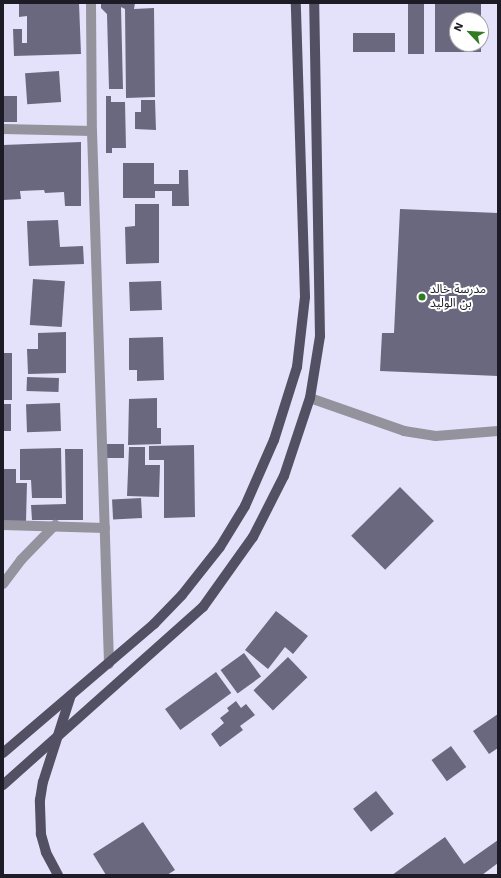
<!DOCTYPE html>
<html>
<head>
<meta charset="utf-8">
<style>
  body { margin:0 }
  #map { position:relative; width:501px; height:878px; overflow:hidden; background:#e4e1fb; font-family:"Work Sans","Noto Sans Arabic",sans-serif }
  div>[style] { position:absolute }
  .building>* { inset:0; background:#6a687e; transform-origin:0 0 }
  .minor>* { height:10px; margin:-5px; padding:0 5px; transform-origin:5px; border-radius:5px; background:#93929d }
  .primary>* { height:10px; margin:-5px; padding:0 5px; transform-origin:5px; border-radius:5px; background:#525062 }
  .dots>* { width:11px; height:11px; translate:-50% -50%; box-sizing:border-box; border:2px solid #fff; border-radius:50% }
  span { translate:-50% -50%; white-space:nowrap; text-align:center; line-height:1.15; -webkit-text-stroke:4px #fff; paint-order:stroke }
  .poi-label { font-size:12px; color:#1d1b25 }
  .left { translate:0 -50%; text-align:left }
  .frame { position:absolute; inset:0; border:4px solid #1d1b25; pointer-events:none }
  .north { position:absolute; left:449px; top:12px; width:40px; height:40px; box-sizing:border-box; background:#fff; border:1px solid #a5a4a8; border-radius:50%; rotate:295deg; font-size:11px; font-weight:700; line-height:16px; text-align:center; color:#1d1b25 }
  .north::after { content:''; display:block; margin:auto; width:14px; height:18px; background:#317c23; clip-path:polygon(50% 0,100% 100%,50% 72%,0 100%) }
</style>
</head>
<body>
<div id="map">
  <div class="building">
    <div style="clip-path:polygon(19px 3px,79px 3px,81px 54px,14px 56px,13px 29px,22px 29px,22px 43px,27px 43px,27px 16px,19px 17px)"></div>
    <div style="clip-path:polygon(101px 3px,135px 3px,134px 9px,154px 8px,155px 97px,126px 98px,125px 9px,121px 7px,123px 89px,109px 89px,107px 14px,101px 8px)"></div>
    <div style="left:408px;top:3px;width:16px;height:51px"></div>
    <div style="clip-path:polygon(435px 3px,481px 3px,481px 20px,457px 20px,457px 44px,481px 44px,481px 52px,435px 52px)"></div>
    <div style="left:353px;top:33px;width:42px;height:19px"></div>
    <div style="left:59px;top:71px;width:31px;height:34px;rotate:86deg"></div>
    <div style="left:3px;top:96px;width:14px;height:26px"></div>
    <div style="clip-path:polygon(106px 96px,111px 96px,111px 102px,125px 102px,126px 148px,112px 148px,112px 153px,106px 153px)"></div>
    <div style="clip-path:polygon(141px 100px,155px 100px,156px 130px,135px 129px,135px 112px,141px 112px)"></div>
    <div style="clip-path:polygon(81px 142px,81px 206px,65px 206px,64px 192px,45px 193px,44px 190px,20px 191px,21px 199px,3px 200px,3px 145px)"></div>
    <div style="clip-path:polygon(123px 163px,154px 163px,154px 184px,179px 184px,179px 170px,188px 170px,189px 206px,172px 206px,172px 191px,155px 191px,155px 198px,123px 198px)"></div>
    <div style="clip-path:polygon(135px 204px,159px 204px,159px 263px,126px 264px,125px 227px,135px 226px)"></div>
    <div style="clip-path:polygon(400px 209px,498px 213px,498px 376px,380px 371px,382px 333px,394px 333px)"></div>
    <div style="clip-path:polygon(58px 220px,60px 247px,83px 246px,84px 264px,29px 266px,27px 221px)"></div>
    <div style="left:33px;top:279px;width:32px;height:46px;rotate:4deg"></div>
    <div style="left:161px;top:281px;width:29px;height:32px;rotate:88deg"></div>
    <div style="clip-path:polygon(66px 332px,66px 373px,28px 374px,27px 349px,38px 349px,38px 333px)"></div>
    <div style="clip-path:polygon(163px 337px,164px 380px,137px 381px,137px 370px,129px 370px,129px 338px)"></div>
    <div style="left:3px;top:353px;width:9px;height:47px"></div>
    <div style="left:27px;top:377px;width:32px;height:14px;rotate:2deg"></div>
    <div style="clip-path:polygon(157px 398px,157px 428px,161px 428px,161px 444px,128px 445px,129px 399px)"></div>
    <div style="left:60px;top:403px;width:28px;height:34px;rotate:88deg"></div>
    <div style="left:3px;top:404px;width:8px;height:27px"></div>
    <div style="left:124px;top:444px;width:14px;height:17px;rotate:90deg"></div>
    <div style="clip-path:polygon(194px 445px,195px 517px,164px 518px,164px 460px,149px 460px,149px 446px)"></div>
    <div style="clip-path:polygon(129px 447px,145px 447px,145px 465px,160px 465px,159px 497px,127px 496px)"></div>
    <div style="clip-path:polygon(61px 448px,62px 498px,32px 498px,31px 480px,20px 480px,20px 449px)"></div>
    <div style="clip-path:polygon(65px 449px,83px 449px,83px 520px,32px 520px,31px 505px,66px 504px)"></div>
    <div style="clip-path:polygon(3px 469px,16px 469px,16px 483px,27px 483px,26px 522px,3px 522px)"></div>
    <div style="left:400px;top:487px;width:48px;height:69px;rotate:45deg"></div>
    <div style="left:141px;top:498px;width:20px;height:29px;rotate:87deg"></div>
    <div style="clip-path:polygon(276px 611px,308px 636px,293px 654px,285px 647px,268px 669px,245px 650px)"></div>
    <div style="left:244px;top:653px;width:29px;height:29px;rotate:54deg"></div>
    <div style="left:288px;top:657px;width:28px;height:48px;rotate:46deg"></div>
    <div style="left:216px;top:672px;width:26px;height:63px;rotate:54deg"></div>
    <div style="clip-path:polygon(236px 701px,241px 708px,246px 704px,255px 715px,240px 726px,243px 730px,220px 747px,211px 734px,224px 723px,220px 718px,229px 711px,227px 708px)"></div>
    <div style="clip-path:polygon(498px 714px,498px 748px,489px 754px,473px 731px)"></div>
    <div style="left:451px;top:746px;width:26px;height:24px;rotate:54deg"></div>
    <div style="left:376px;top:791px;width:29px;height:29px;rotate:52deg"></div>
    <div style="clip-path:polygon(143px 822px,175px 870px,167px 875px,106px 875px,93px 854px)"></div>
    <div style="clip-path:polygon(445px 837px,464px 864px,498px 840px,498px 863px,482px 875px,392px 875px)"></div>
  </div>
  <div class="minor">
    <div style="left:91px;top:3px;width:128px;rotate:89.6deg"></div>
    <div style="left:92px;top:131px;width:533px;rotate:88.17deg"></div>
    <div style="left:3px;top:129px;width:89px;rotate:1.3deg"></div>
    <div style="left:310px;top:398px;width:100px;rotate:19.3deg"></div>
    <div style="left:404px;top:431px;width:32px;rotate:9deg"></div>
    <div style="left:436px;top:436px;width:62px;rotate:-4.6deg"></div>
    <div style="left:3px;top:525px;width:102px;rotate:1.7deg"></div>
    <div style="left:3px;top:584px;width:30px;rotate:-53deg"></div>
    <div style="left:21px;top:560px;width:49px;rotate:-45.8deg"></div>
  </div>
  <div class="primary">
    <div style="left:3px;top:753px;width:199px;rotate:-40.5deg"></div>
    <div style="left:154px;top:624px;width:40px;rotate:-46deg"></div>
    <div style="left:182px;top:595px;width:61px;rotate:-51.6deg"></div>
    <div style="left:220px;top:547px;width:48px;rotate:-58.6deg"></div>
    <div style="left:245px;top:506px;width:72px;rotate:-66.3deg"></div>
    <div style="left:274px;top:440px;width:77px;rotate:-72.5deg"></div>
    <div style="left:297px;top:367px;width:70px;rotate:-83.5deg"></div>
    <div style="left:305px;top:297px;width:294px;rotate:-91.8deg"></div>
    <div style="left:3px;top:785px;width:268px;rotate:-41.7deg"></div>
    <div style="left:203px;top:607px;width:86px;rotate:-54.5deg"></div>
    <div style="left:253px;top:537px;width:68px;rotate:-63.1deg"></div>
    <div style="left:284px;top:476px;width:82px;rotate:-71.6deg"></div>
    <div style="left:310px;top:398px;width:63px;rotate:-80.8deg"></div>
    <div style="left:320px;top:336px;width:333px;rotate:-91deg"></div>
    <div style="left:58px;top:875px;width:26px;rotate:-118deg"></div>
    <div style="left:46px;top:852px;width:19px;rotate:-106deg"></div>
    <div style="left:41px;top:834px;width:34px;rotate:-92deg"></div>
    <div style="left:40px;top:800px;width:18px;rotate:-81deg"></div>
    <div style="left:43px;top:782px;width:91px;rotate:-72.2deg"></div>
  </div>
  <div class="dots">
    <div style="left:422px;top:297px;background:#317c23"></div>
  </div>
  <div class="poi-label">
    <span class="left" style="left:430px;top:297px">مدرسة خالد<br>بن الوليد</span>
  </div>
  <div class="frame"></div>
  <div class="north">N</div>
</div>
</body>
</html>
